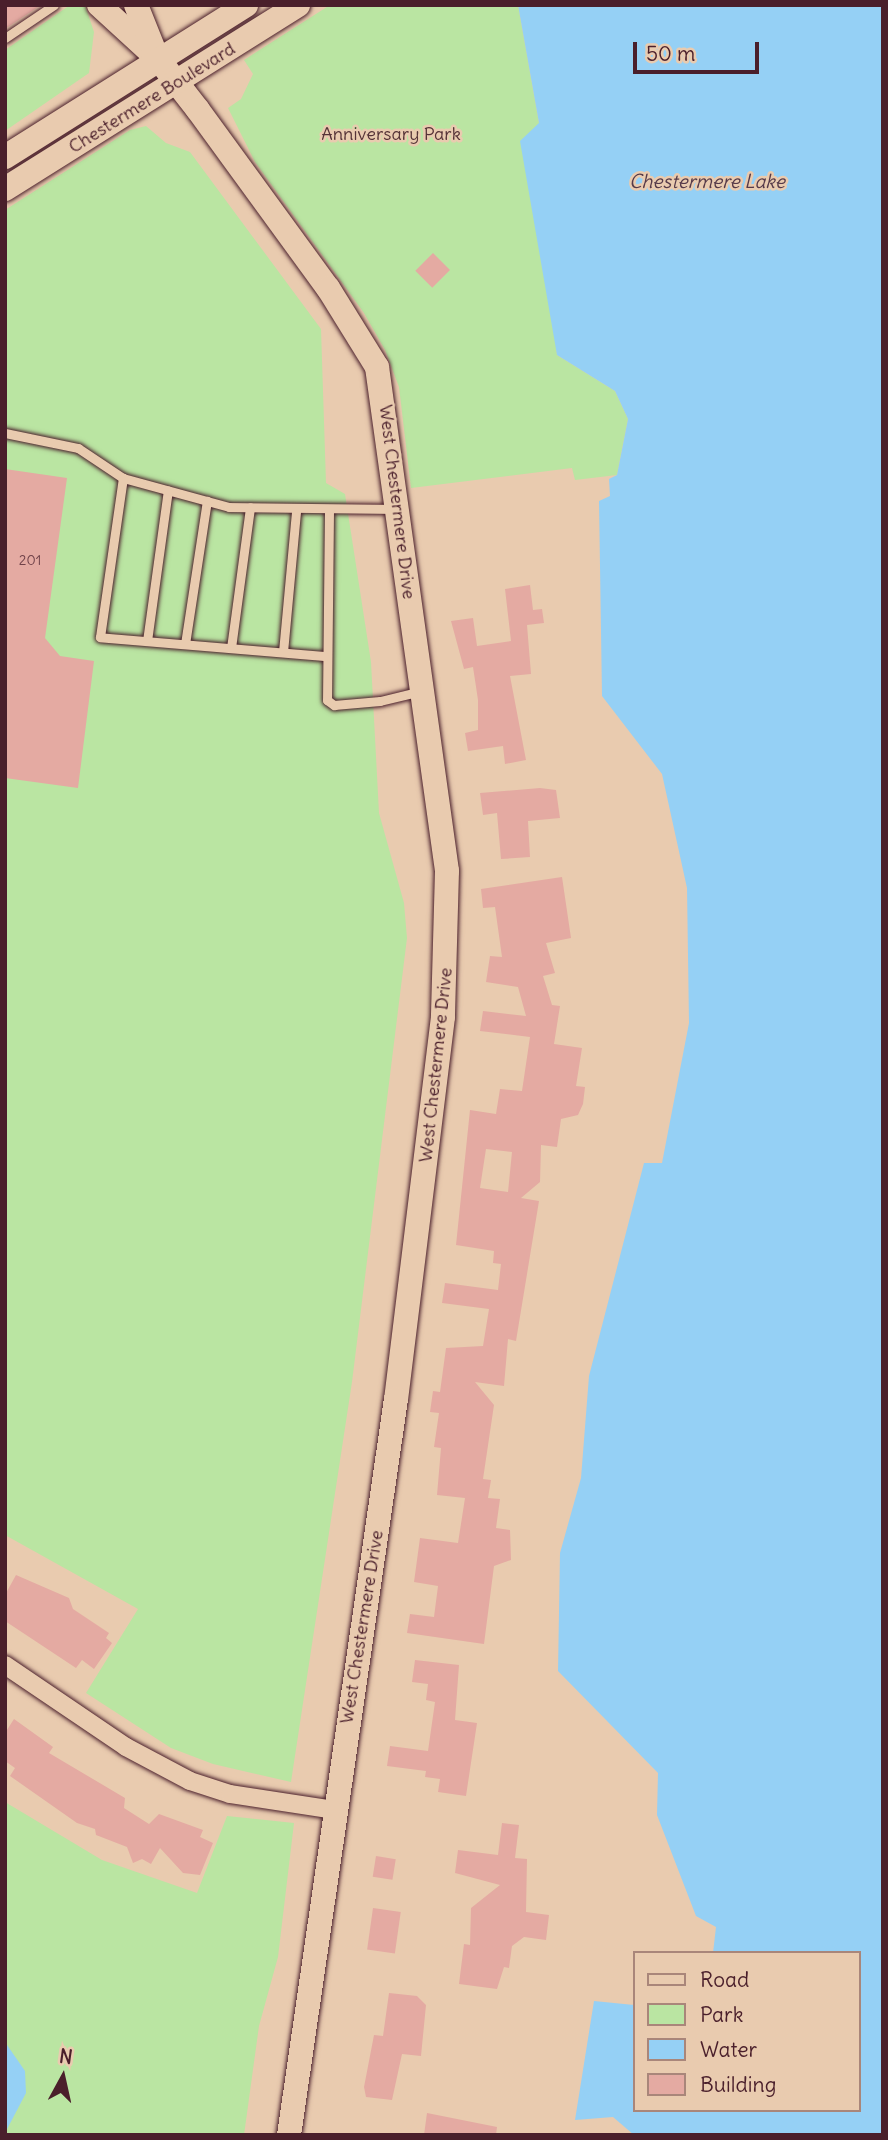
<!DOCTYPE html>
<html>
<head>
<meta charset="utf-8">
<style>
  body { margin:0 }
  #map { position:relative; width:888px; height:2140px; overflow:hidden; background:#e9cbaf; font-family:Delius,sans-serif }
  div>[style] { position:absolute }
  .green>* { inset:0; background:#bae5a2 }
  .water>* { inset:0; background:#95d0f5 }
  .building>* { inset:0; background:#e4aaa2; transform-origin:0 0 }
  .roads { filter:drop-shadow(0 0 2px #4a1f2b) drop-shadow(0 0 2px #4a1f2b) }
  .lane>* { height:9px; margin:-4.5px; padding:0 4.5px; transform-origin:4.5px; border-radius:4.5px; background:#e9cbaf }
  .street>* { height:18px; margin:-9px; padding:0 9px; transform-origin:9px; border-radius:9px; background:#e9cbaf }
  .secondary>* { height:24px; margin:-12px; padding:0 12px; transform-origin:12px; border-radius:12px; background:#e9cbaf }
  span { translate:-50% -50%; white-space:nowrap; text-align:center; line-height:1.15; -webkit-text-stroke:5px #e9cbaf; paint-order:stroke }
  .number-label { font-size:14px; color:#704249 }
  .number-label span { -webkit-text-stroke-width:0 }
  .street-label { font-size:18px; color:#4a1f2b }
  .park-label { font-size:18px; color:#553337 }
  .water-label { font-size:19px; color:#553a49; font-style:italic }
  .frame { position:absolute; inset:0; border:7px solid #4a1f2b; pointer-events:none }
  .legend { position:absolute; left:633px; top:1951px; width:228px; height:161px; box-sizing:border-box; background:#e9cbaf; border:2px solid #a9867a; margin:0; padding:9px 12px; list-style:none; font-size:21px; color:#4a1f2b }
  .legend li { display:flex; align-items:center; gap:14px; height:35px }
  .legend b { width:35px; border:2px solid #a9867a }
  .north { position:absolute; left:28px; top:2042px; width:70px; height:70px; -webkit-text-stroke:5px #e9cbaf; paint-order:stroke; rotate:8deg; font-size:19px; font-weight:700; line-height:28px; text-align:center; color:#4a1f2b }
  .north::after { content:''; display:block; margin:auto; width:24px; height:32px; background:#4a1f2b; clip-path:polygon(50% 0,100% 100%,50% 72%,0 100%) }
  .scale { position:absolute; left:633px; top:42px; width:126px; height:32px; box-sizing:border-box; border:4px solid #4a1f2b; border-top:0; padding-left:9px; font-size:21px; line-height:24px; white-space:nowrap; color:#4a1f2b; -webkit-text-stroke:5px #e9cbaf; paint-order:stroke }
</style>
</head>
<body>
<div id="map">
  <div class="green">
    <div style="clip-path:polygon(70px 5px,85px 5px,94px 32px,89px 73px,5px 131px,5px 50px)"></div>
    <div style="clip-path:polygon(330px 5px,518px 5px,539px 123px,557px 355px,615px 391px,628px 419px,617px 475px,575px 480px,572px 468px,411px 488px,399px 387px,385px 350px,364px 313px,255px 162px,228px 108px,241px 99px,253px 74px,244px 60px)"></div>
    <div style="clip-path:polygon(146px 126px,166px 143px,190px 152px,321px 329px,326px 483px,345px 494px,371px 662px,379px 813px,404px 903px,407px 938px,352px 1382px,291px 1782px,213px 1764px,171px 1748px,86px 1693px,138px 1609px,5px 1535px,5px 210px,130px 130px)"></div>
    <div style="clip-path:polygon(5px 1802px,102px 1860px,197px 1893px,227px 1816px,294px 1823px,278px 1957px,259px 2026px,244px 2135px,5px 2135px)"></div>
  </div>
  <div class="water">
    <div style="clip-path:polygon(518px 5px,883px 5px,883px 2135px,634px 2135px,613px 2117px,575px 2120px,594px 2001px,634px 2005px,634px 2110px,858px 2110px,858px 1953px,713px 1953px,716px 1927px,696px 1916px,657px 1815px,658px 1773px,558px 1671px,560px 1553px,581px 1478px,589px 1376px,644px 1163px,662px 1163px,689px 1023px,687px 888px,662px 774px,602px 696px,599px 501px,610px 496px,609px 479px,617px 475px,628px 419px,615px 391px,557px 355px,520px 141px,539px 123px)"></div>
    <div style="clip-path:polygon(5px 2042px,25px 2071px,26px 2093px,5px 2133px)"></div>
  </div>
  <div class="building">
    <div style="clip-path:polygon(5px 5px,41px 5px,5px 29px)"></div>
    <div style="left:433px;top:253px;width:24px;height:25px;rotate:45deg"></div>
    <div style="clip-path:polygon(5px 469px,67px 478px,45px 638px,60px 656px,94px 661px,78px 788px,5px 778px)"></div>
    <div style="clip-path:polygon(530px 585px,533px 610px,542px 609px,544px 623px,527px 625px,531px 674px,510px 676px,526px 760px,505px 764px,503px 746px,468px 751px,465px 733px,478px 730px,478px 700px,473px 667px,464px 669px,451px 621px,473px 618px,477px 646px,511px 641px,505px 589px)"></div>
    <div style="clip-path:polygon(540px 788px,556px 790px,560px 818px,528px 821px,530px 857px,501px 859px,497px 813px,483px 815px,480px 793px)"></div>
    <div style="clip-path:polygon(evenodd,562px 877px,571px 938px,546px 943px,555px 973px,543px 976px,552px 1005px,560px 1006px,554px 1044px,582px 1048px,576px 1086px,585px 1087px,583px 1104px,578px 1115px,561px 1119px,557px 1147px,541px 1145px,540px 1182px,521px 1198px,539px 1201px,516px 1341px,508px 1339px,504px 1386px,475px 1382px,494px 1405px,483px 1479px,491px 1480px,488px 1498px,500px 1499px,496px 1528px,510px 1530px,511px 1560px,494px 1566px,484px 1644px,407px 1633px,410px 1614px,434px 1617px,438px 1586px,414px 1582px,420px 1538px,458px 1543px,465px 1498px,437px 1495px,441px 1448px,434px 1447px,439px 1413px,430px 1412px,433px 1391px,440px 1392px,446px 1348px,483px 1346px,489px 1309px,442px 1303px,445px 1283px,498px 1290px,501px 1264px,493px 1263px,494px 1251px,456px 1245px,470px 1110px,496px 1114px,500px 1089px,522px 1091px,530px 1037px,480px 1031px,483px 1011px,526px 1016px,518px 987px,486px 982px,490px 956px,502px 957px,495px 907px,483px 908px,481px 889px,562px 877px,486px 1149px,512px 1152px,508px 1192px,480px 1188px,486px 1149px)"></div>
    <div style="clip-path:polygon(16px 1575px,69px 1598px,73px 1609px,109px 1633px,106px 1638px,112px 1643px,94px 1669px,82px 1660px,76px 1668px,5px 1621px,5px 1595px)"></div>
    <div style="clip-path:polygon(415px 1660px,459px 1665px,455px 1720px,477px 1723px,466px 1796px,438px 1792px,440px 1779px,425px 1777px,426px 1771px,387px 1766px,390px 1746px,428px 1751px,435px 1702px,426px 1700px,428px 1684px,412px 1682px)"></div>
    <div style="clip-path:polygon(14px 1719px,53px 1747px,49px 1753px,125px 1798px,124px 1808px,149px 1824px,159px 1814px,203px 1830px,200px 1837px,213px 1843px,200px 1875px,183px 1873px,160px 1848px,151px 1864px,142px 1859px,133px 1863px,127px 1847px,96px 1835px,95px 1829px,77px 1823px,10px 1776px,15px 1768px,5px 1761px,5px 1733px)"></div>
    <div style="clip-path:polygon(502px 1823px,519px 1825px,515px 1858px,527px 1859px,526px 1912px,549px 1915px,546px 1940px,524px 1937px,512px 1946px,509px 1968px,504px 1967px,497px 1989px,459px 1984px,464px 1944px,470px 1945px,471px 1908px,500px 1885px,455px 1873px,458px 1850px,498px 1855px)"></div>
    <div style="left:376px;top:1856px;width:20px;height:21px;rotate:9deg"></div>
    <div style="left:373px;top:1908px;width:28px;height:42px;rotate:8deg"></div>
    <div style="clip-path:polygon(389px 1993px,417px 1996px,426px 2005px,421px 2056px,402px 2054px,392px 2100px,366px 2097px,364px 2087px,374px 2035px,383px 2036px)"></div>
    <div style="clip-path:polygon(427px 2113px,497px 2127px,496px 2135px,424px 2135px)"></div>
  </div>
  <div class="roads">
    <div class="lane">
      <div style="left:5px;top:38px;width:59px;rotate:-34deg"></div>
      <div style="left:5px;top:433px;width:75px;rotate:11.6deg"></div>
      <div style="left:78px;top:448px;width:54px;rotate:33.7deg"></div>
      <div style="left:329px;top:511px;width:189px;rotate:90.6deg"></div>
      <div style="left:327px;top:700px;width:9px;rotate:36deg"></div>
      <div style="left:334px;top:705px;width:46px;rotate:-5deg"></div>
      <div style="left:380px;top:701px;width:42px;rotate:-13.7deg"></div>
      <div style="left:147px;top:641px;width:152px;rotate:-82.1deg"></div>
      <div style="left:185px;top:644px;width:145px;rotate:-81.3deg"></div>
      <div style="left:231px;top:648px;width:142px;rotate:-82.3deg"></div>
      <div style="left:283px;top:652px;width:142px;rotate:-84.7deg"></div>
      <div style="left:324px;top:656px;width:225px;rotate:-175.2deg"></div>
      <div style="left:100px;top:637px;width:161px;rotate:-81.8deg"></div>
      <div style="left:123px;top:478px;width:110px;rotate:15.3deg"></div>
      <div style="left:229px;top:507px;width:165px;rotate:0.7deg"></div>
    </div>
    <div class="street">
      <div style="left:5px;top:1665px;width:146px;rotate:34.1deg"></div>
      <div style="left:126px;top:1747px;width:72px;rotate:28deg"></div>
      <div style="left:190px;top:1781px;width:42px;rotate:18deg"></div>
      <div style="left:230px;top:1794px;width:106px;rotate:8.7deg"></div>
    </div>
    <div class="secondary">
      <div style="left:99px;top:5px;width:81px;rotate:42.5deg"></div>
      <div style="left:159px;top:60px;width:63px;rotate:52deg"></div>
      <div style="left:198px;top:110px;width:220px;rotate:53.9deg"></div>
      <div style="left:328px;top:288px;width:93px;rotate:58.2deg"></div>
      <div style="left:377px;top:367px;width:509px;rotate:82.09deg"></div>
      <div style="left:447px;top:871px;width:146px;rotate:91.6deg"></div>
      <div style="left:443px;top:1017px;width:385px;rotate:97deg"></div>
      <div style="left:396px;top:1399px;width:744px;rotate:98.27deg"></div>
      <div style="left:136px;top:5px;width:59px;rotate:68.2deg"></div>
      <div style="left:5px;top:157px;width:285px;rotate:-32.2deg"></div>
      <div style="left:5px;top:189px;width:346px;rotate:-32.1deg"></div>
    </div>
  </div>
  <div class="number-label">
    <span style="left:30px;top:560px">201</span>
  </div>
  <div class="street-label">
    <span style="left:152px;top:98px;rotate:-32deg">Chestermere Boulevard</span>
    <span style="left:397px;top:502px;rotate:83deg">West Chestermere Drive</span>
    <span style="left:436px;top:1065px;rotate:-84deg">West Chestermere Drive</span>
    <span style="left:362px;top:1627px;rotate:-81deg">West Chestermere Drive</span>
  </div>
  <div class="park-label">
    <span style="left:391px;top:134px">Anniversary Park</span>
  </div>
  <div class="water-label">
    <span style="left:707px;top:182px">Chestermere Lake</span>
  </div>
  <div class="frame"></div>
  <ul class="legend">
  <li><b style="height:9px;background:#e9cbaf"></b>Road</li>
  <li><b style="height:19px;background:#bae5a2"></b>Park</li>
  <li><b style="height:19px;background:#95d0f5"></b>Water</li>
  <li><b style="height:19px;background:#e4aaa2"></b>Building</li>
  </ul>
  <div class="north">N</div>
  <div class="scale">50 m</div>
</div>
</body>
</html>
